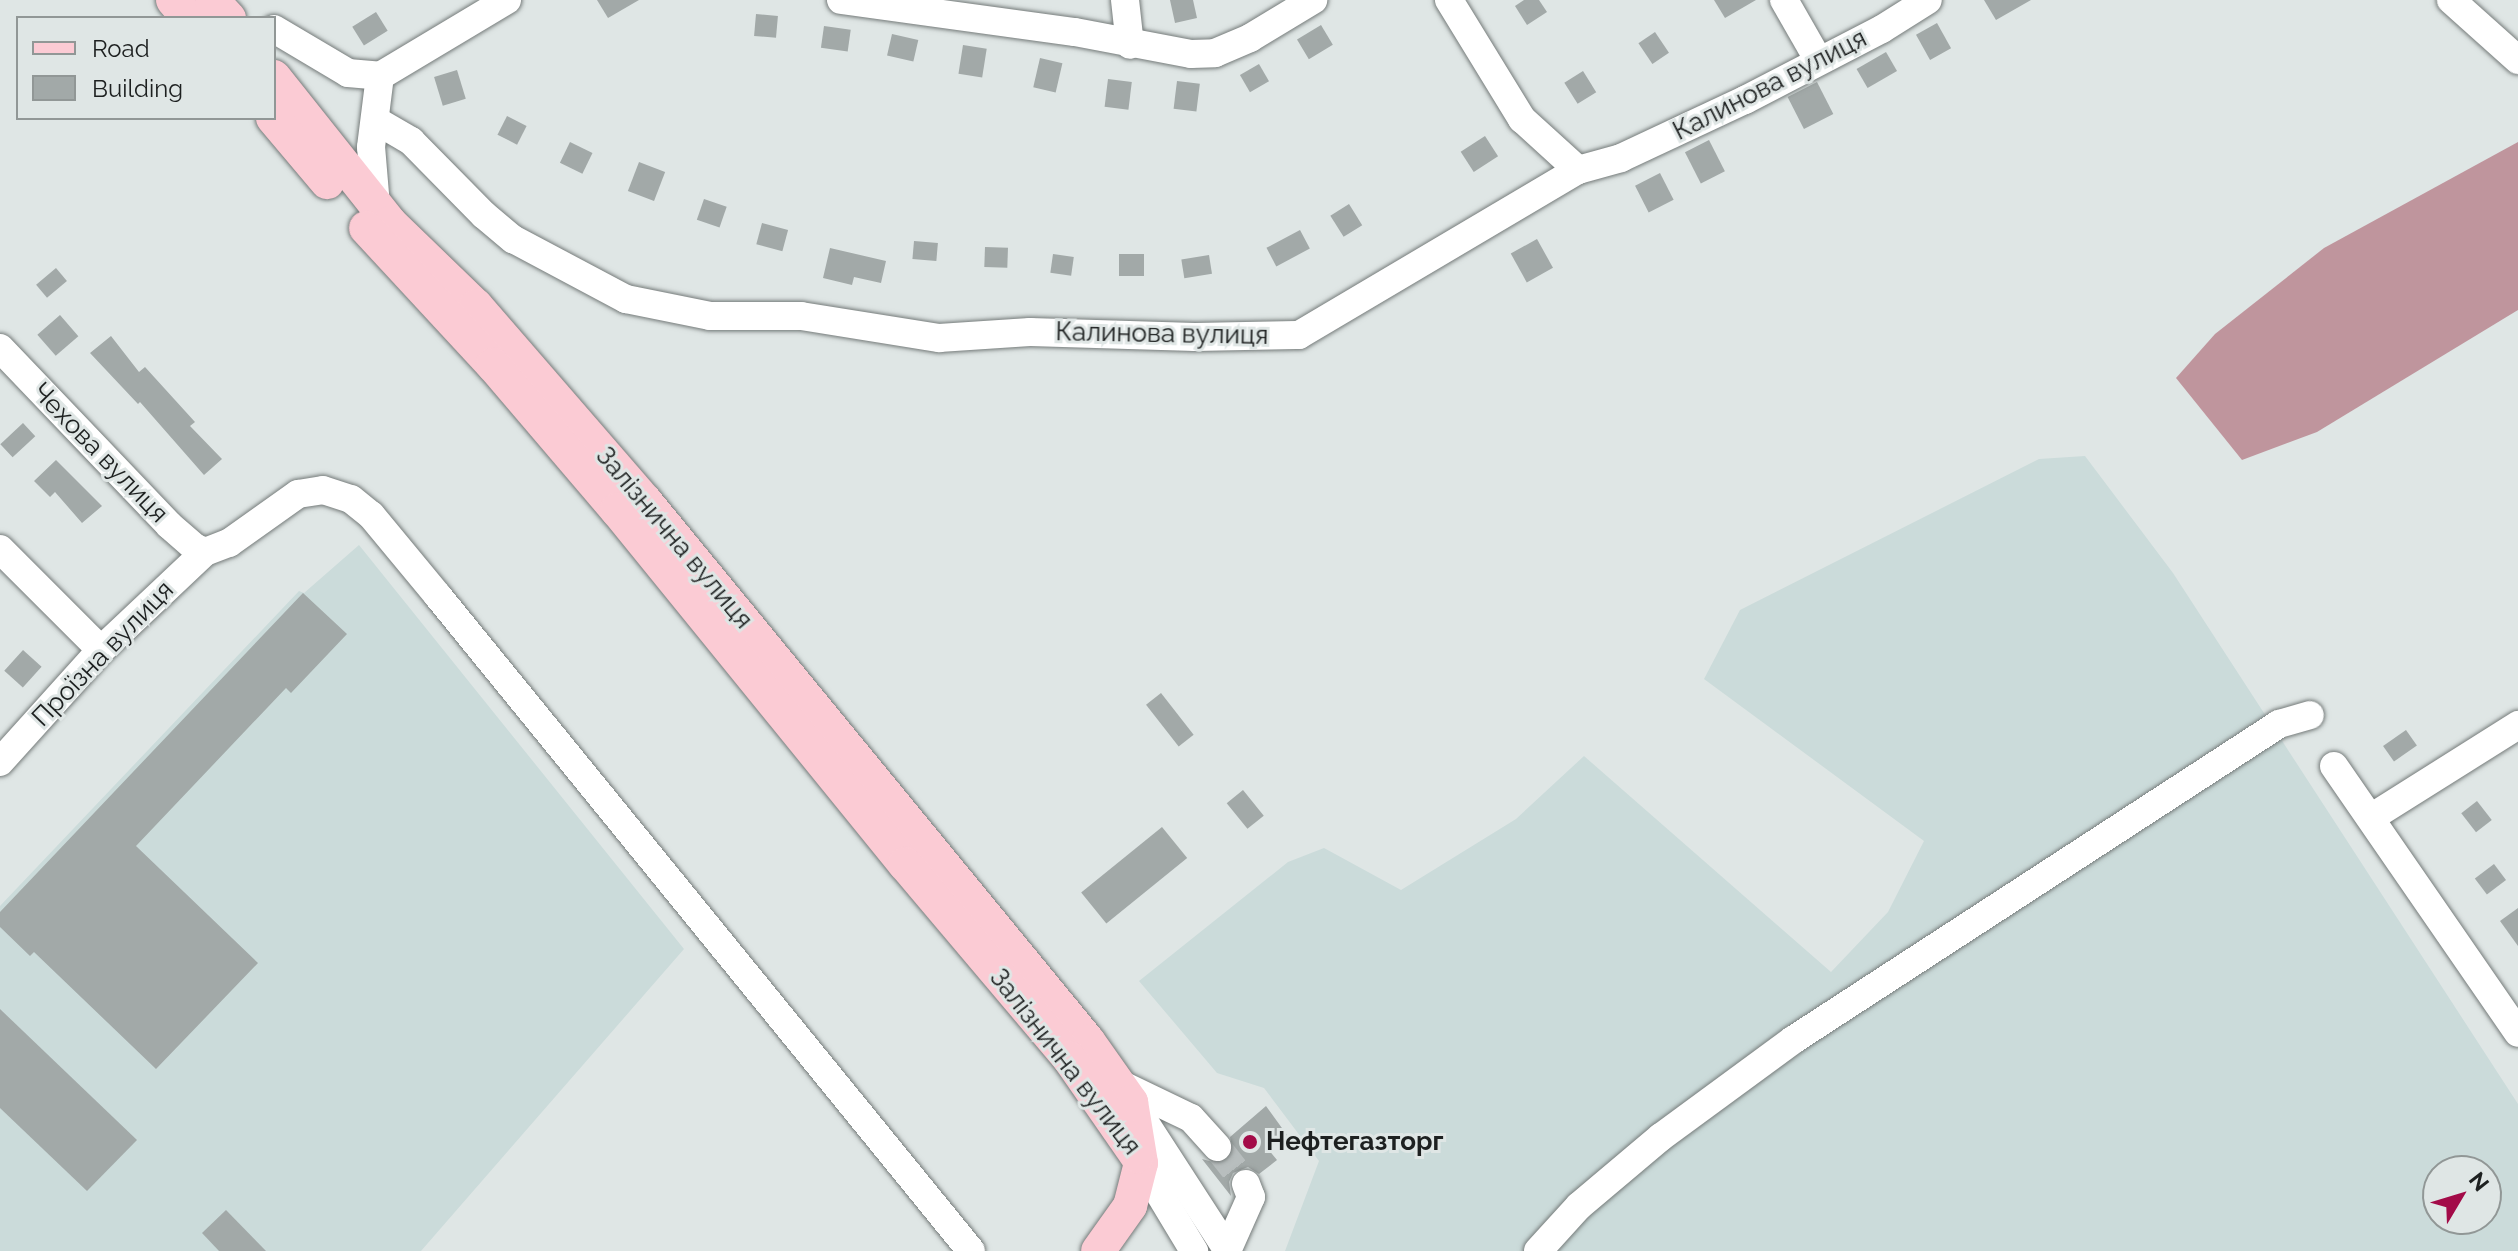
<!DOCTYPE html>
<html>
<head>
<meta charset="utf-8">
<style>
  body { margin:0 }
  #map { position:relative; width:2518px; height:1251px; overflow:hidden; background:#dfe6e5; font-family:Raleway,sans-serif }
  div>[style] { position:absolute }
  .built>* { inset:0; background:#cbdbda }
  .forest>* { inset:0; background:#bf959d }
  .building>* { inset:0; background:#a2a9a8; transform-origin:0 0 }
  .minor-tunnel>* { height:28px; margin-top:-14px; transform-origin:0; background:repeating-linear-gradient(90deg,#b8bebe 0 28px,transparent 0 42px) }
  .roads { filter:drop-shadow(0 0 2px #757b7a) drop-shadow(0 0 2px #757b7a) }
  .minor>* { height:28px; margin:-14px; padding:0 14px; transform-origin:14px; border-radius:14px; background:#fff }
  .major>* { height:34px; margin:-17px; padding:0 17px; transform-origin:17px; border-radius:17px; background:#fbcbd4 }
  .dots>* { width:22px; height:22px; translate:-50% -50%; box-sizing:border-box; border:4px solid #dfe6e5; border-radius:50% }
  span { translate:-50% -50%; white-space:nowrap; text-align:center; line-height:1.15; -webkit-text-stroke:6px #dfe6e5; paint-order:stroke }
  .street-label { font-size:26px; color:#1d2020 }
  .poi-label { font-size:26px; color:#1d2020; font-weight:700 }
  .left { translate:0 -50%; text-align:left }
  .legend { position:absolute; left:16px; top:16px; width:260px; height:104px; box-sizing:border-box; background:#dfe6e5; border:2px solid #919796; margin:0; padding:10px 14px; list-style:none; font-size:24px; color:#1d2020 }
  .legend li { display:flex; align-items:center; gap:16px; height:40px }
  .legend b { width:40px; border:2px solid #919796 }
  .north { position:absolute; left:2422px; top:1155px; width:80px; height:80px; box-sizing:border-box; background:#dfe6e5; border:2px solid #919796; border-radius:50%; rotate:52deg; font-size:22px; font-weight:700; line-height:32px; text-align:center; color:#1d2020 }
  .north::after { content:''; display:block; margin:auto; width:28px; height:36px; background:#a30b48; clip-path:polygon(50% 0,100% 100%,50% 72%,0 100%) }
</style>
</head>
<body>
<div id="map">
  <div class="built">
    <div style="clip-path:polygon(evenodd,2085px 456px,2173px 573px,2518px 1104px,2518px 1251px,1285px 1251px,1319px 1161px,1264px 1088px,1217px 1073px,1139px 981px,1288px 862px,1324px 848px,1401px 890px,1516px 819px,1584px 756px,1831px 972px,1888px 912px,1924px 841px,1704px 679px,1740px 610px,2039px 459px,2085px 456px,2438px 1171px,2486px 1171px,2486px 1219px,2438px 1219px,2438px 1171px)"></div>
    <div style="clip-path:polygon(359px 545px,684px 949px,421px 1251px,0 1251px,0 906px,299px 591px,304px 593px)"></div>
  </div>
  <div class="forest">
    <div style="clip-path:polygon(2518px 142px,2518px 310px,2317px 432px,2242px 460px,2176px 378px,2215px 334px,2324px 248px)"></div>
  </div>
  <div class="building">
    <div style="clip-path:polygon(597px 0,639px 0,608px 18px)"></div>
    <div style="clip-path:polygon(1170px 0,1193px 0,1197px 18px,1175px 23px)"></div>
    <div style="clip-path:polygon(1524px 0,1539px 0,1547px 12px,1527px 25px,1515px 6px)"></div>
    <div style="clip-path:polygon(1714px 0,1756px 0,1725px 18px)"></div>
    <div style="clip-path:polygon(1984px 0,2031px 0,1996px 20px)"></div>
    <div style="left:376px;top:12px;width:22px;height:28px;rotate:58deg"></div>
    <div style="left:756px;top:14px;width:22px;height:22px;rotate:5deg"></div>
    <div style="left:1937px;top:23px;width:29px;height:24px;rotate:61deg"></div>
    <div style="left:1321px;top:25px;width:23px;height:28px;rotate:59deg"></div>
    <div style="left:824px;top:26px;width:27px;height:22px;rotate:8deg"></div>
    <div style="left:1655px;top:32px;width:25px;height:20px;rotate:56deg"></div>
    <div style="left:892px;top:34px;width:27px;height:22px;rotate:13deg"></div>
    <div style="left:963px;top:45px;width:24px;height:29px;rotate:9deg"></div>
    <div style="left:1886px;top:52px;width:22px;height:34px;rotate:60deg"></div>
    <div style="left:1040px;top:58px;width:23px;height:30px;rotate:13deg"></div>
    <div style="left:1259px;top:64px;width:20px;height:22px;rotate:60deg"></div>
    <div style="left:457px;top:70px;width:30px;height:24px;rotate:73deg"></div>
    <div style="left:1583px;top:71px;width:25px;height:22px;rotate:58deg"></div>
    <div style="left:1108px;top:79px;width:24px;height:28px;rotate:7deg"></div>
    <div style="left:1177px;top:81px;width:23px;height:28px;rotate:7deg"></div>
    <div style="left:1817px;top:82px;width:36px;height:33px;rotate:63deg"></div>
    <div style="left:507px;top:116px;width:22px;height:21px;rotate:27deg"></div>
    <div style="left:1485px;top:136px;width:24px;height:29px;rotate:57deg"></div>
    <div style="left:1709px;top:140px;width:35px;height:27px;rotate:63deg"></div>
    <div style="left:570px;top:142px;width:25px;height:23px;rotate:26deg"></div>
    <div style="left:639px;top:162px;width:28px;height:31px;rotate:21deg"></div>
    <div style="left:1660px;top:173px;width:30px;height:28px;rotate:63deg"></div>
    <div style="left:704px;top:199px;width:24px;height:22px;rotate:19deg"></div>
    <div style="left:1349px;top:204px;width:25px;height:22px;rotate:58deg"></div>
    <div style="left:762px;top:223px;width:27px;height:22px;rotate:15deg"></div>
    <div style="left:1300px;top:230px;width:21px;height:38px;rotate:62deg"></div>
    <div style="left:1537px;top:239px;width:33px;height:30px;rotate:61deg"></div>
    <div style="left:914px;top:241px;width:24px;height:18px;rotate:5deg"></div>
    <div style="left:985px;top:247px;width:23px;height:20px;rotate:2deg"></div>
    <div style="clip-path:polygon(830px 248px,886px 261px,881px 283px,854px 277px,852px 285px,823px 278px)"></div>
    <div style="left:1053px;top:254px;width:21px;height:19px;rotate:8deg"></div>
    <div style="left:1119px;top:254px;width:25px;height:22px"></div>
    <div style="left:1209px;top:255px;width:19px;height:28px;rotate:81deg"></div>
    <div style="left:56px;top:268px;width:17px;height:26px;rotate:50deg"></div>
    <div style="left:60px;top:315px;width:28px;height:30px;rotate:49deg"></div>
    <div style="clip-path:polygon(111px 336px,139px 372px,145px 367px,195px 422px,190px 426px,222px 459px,204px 475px,140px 402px,138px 404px,90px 353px)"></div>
    <div style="left:23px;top:423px;width:18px;height:31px;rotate:47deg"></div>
    <div style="clip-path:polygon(56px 460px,102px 506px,82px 523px,55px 492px,50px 497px,34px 481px)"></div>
    <div style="clip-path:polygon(303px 593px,347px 634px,291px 693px,286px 688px,136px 846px,258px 963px,156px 1069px,34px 952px,30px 956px,0 927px,0 912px)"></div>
    <div style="left:23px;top:650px;width:25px;height:28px;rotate:42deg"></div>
    <div style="left:1161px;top:693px;width:53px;height:19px;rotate:52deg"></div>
    <div style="left:2406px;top:730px;width:19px;height:28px;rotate:55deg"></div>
    <div style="left:1243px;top:790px;width:33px;height:21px;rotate:51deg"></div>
    <div style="left:2477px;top:801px;width:24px;height:20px;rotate:52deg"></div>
    <div style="left:1162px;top:827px;width:40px;height:104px;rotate:51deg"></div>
    <div style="left:2494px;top:864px;width:20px;height:24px;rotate:53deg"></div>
    <div style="clip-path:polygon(2518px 908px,2518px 946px,2500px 921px)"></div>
    <div style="clip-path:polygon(0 1009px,137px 1140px,87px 1191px,0 1108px)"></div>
    <div style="clip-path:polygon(1266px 1106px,1287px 1135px,1268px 1149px,1277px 1160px,1259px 1174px,1248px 1167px,1233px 1173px,1229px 1182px,1231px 1196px,1202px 1159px,1220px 1164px,1228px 1160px,1233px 1152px,1230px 1137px)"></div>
    <div style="clip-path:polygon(226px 1210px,266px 1251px,219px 1251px,202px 1233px)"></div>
  </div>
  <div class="minor-tunnel">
    <div style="left:1217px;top:1147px;width:47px;rotate:51.9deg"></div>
  </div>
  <div class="roads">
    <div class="minor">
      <div style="left:841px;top:0;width:236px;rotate:7.8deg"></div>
      <div style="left:1075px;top:32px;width:118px;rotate:10.7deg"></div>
      <div style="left:1191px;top:54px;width:24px;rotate:-2deg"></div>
      <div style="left:1215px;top:53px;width:38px;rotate:-23deg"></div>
      <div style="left:1250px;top:38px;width:74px;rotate:-31.1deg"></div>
      <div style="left:1125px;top:0;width:45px;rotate:83.7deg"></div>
      <div style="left:1449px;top:0;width:140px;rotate:58.5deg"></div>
      <div style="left:1522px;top:119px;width:76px;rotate:42.3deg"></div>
      <div style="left:1784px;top:0;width:70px;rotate:60.2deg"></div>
      <div style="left:2451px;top:0;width:90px;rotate:41.8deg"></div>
      <div style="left:274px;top:29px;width:86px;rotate:30.7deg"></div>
      <div style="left:348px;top:73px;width:32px;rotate:5deg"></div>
      <div style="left:380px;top:76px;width:148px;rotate:-30.9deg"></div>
      <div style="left:375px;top:120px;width:42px;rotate:30.3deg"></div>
      <div style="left:411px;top:141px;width:104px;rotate:45.4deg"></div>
      <div style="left:484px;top:215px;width:38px;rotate:40deg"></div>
      <div style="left:513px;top:239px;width:128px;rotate:28deg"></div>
      <div style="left:626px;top:299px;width:86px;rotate:11.4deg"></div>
      <div style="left:710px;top:316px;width:91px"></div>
      <div style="left:801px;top:316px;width:140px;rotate:9.1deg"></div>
      <div style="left:939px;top:338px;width:91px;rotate:-3.8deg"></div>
      <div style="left:1030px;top:332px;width:165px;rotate:1.7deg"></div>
      <div style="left:1195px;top:337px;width:104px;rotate:-1.1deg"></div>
      <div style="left:1299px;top:335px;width:324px;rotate:-30.6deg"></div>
      <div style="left:1578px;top:170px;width:45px;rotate:-15.6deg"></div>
      <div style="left:1621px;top:158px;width:137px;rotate:-25.1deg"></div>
      <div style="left:1745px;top:100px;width:154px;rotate:-27.4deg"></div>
      <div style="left:1882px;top:29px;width:54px;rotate:-32.2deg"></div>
      <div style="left:376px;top:206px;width:59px;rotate:-94.8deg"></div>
      <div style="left:371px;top:147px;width:72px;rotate:-82.8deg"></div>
      <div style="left:0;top:348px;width:245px;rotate:46.3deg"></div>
      <div style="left:169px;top:525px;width:33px;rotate:41deg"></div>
      <div style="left:194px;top:547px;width:12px;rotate:24deg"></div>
      <div style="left:0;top:549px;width:143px;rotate:45deg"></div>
      <div style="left:0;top:762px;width:151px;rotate:-48deg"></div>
      <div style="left:101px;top:650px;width:143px;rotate:-43.3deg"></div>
      <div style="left:205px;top:552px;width:26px;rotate:-21deg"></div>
      <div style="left:229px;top:543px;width:85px;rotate:-35.4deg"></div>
      <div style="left:298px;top:494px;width:25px;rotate:-9deg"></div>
      <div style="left:323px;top:490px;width:29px;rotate:18deg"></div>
      <div style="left:351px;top:499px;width:26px;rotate:39deg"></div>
      <div style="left:371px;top:515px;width:105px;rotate:50.4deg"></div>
      <div style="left:438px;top:596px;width:844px;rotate:50.86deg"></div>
      <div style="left:2334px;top:766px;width:324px;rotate:55.4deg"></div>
      <div style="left:2372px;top:817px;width:173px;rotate:-32.2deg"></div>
      <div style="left:1122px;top:1085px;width:76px;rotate:25.6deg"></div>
      <div style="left:1191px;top:1118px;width:39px;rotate:48deg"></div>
      <div style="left:1135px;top:1107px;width:171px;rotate:57.1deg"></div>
      <div style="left:1141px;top:1163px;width:103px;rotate:58.9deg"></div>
      <div style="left:1227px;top:1251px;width:59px;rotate:-66deg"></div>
      <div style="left:1251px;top:1197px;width:14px;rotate:-111deg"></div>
      <div style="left:1538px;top:1251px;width:61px;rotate:-47.7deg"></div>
      <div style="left:1579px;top:1206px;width:107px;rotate:-40.1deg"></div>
      <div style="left:1661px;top:1137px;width:164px;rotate:-36.3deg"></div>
      <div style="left:1793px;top:1040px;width:580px;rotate:-33.03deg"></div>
      <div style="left:2279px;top:724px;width:32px;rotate:-16deg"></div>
    </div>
    <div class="major">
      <div style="left:173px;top:0;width:23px;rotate:50deg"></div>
      <div style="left:212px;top:0;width:25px;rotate:47deg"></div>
      <div style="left:274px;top:77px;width:186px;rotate:51.5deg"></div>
      <div style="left:390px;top:223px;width:120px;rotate:44deg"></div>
      <div style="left:476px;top:306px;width:258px;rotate:49.1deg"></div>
      <div style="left:645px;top:501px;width:698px;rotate:50.64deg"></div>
      <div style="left:1088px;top:1041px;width:75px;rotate:54.8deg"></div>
      <div style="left:1131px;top:1102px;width:62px;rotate:80.7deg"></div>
      <div style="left:1141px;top:1163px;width:44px;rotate:104.3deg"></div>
      <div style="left:1130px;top:1206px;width:55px;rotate:125.4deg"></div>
      <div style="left:273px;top:118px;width:84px;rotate:49.8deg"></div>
      <div style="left:366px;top:228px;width:187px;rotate:47.2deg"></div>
      <div style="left:493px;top:365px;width:191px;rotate:49.5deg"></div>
      <div style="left:617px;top:510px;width:456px;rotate:50.9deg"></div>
      <div style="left:905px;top:864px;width:254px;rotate:49.8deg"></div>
      <div style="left:1069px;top:1058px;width:119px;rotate:55.2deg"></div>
    </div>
  </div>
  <div class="dots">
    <div style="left:1250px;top:1142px;background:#a30b48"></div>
  </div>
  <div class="street-label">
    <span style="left:1770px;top:85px;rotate:-27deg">Калинова вулиця</span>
    <span style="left:1162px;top:334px;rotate:1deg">Калинова вулиця</span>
    <span style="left:100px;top:453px;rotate:46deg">Чехова вулиця</span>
    <span style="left:674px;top:538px;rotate:50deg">Залізнична вулиця</span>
    <span style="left:103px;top:654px;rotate:-46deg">Проїзна вулиця</span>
    <span style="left:1065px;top:1062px;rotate:52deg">Залізнична вулиця</span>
  </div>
  <div class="poi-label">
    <span class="left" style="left:1266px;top:1142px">Нефтегазторг</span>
  </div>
  <ul class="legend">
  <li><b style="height:10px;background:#fbcbd4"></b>Road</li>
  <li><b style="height:22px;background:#a2a9a8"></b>Building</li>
  </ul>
  <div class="north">N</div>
</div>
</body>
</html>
